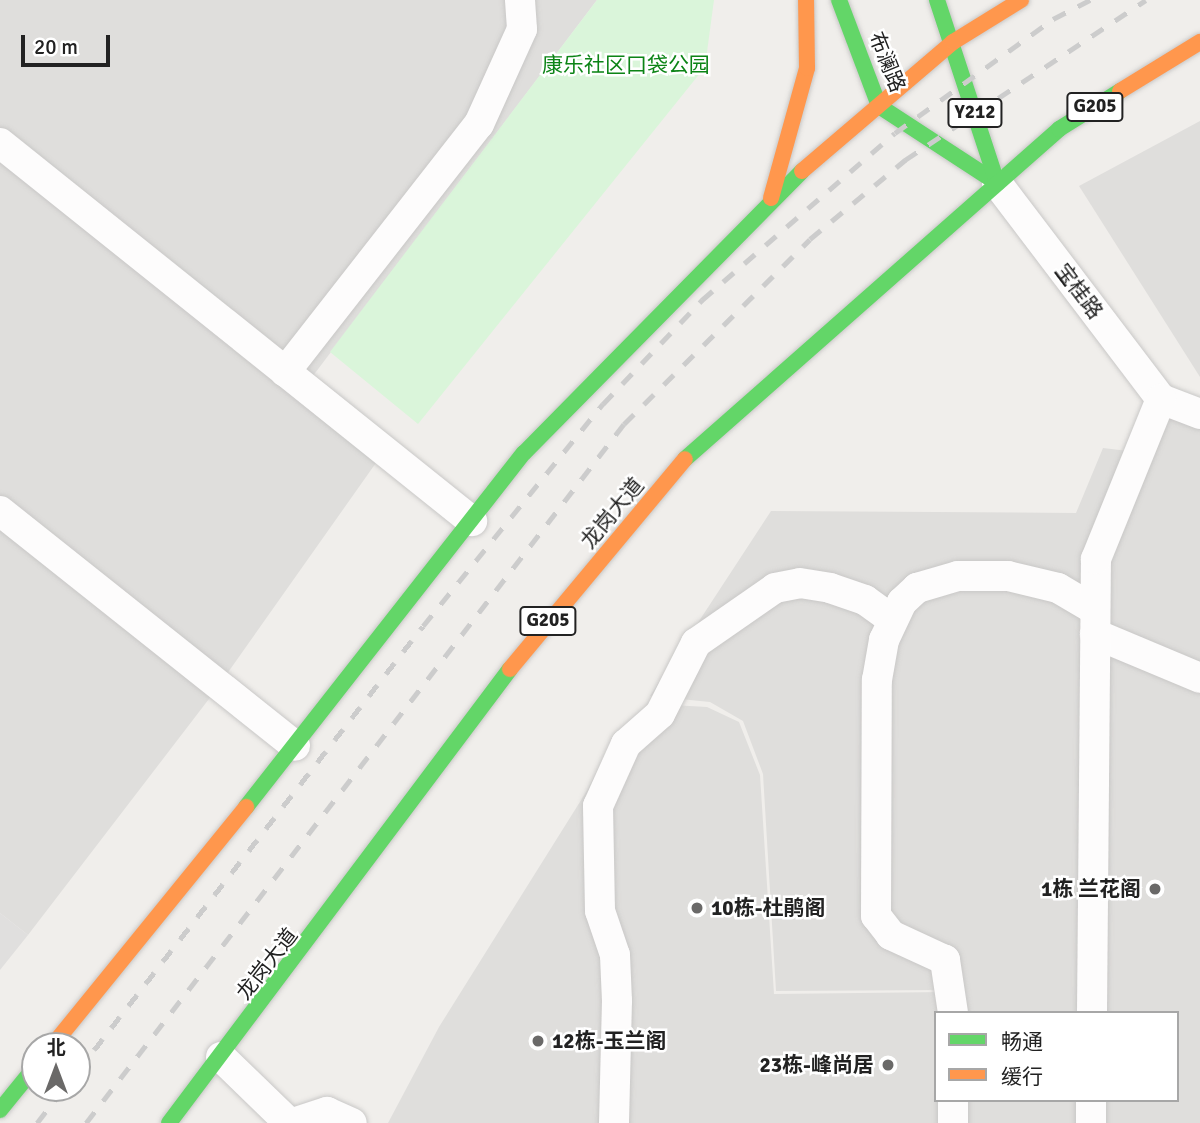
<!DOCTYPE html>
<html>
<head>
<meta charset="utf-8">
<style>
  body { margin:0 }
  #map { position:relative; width:1200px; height:1123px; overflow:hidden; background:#f0eeeb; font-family:Signika,"Noto Sans SC",sans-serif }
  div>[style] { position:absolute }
  .residential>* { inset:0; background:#dfdedc; transform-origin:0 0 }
  .park>* { inset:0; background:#daf5da }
  .parking>* { inset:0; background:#e0dfde }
  .roads { filter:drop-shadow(0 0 2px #c9c8c7) drop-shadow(0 0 2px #c9c8c7) }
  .street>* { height:30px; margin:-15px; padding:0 15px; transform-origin:15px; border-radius:15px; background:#fdfcfc }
  .fast>* { height:16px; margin:-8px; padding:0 8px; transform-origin:8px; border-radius:8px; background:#63d668 }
  .slow>* { height:16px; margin:-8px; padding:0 8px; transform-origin:8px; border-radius:8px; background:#ff974d }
  .rail>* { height:5px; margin-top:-2.5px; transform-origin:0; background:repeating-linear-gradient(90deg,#ccc 0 14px,transparent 0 28px) }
  .dots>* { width:19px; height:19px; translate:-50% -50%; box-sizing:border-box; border:4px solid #fff; border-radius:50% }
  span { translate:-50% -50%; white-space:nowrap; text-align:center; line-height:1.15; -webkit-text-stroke:5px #fff; paint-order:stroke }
  .shield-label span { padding:2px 5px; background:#fff; border:2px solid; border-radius:5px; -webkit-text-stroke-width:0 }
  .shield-label { font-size:19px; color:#222; font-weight:700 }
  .street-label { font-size:21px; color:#222 }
  .park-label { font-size:21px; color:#0c8416 }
  .poi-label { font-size:21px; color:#222; font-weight:700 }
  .right { translate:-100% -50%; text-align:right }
  .left { translate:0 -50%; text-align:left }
  .legend { position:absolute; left:934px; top:1011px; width:245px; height:91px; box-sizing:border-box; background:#fff; border:2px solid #a7a7a7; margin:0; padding:9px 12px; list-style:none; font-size:21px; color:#222 }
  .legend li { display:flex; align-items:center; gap:14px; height:35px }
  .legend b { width:35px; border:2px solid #a7a7a7 }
  .north { position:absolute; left:21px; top:1032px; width:70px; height:70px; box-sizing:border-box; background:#fff; border:2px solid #a7a7a7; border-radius:50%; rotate:0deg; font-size:19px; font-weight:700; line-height:28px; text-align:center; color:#222 }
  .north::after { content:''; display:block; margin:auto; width:24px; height:32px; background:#6a6968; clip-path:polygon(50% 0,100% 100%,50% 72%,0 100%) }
  .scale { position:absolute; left:21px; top:35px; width:89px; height:32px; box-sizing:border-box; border:4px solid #222; border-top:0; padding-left:9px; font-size:21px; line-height:24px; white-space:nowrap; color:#222; -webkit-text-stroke:5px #fff; paint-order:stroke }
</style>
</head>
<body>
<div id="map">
  <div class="residential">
    <div style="clip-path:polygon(0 0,597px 0,297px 397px,378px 460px,212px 695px,28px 935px,0 913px)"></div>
    <div style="clip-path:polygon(1200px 121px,1200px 377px,1079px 186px)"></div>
    <div style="clip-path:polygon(1153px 397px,1200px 421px,1200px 669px,1090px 622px,1087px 1013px,947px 1013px,946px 990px,776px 991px,763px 774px,743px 721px,710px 702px,650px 696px,771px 511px,1076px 513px,1103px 448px,1128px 451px)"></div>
    <div style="clip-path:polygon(1103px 649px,1200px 689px,1200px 1123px,1099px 1123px,1099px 1100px,1177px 1100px,1177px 1013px,1100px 1013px)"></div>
    <div style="clip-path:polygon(654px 704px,707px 707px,739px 722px,760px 775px,774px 994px,944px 992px,944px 1013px,936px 1013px,936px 1100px,944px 1100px,944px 1123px,388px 1123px,439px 1027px,588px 789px,614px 736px)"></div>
    <div style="left:947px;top:1100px;width:140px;height:23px"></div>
  </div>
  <div class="park">
    <div style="clip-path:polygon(597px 0,714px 0,705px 67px,418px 424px,330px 352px)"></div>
  </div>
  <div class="parking">
    <div style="clip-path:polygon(0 913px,28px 935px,0 970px)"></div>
  </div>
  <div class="roads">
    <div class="street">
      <div style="left:0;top:143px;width:605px;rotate:38.69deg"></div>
      <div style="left:997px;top:183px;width:271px;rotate:52.8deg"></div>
      <div style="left:285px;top:372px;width:315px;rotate:-52deg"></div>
      <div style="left:479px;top:124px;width:104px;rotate:-65.6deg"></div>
      <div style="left:522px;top:29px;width:29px;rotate:-94deg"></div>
      <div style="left:1161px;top:399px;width:42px;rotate:21deg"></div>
      <div style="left:0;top:511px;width:377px;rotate:38.5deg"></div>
      <div style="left:1095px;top:634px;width:114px;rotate:22.7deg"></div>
      <div style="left:953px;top:1013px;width:54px;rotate:-98.6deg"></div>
      <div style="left:945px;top:960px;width:60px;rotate:-155.2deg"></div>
      <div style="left:891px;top:935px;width:24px;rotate:-128deg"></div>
      <div style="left:876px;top:916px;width:236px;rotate:-89.8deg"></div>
      <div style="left:877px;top:680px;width:41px;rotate:-80.1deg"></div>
      <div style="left:884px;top:640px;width:42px;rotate:-64.7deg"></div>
      <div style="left:902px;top:602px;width:21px;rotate:-43deg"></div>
      <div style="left:917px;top:588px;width:43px;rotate:-16.3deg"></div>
      <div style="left:958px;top:576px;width:50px"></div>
      <div style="left:1008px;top:576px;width:51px;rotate:13.5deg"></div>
      <div style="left:1058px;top:588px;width:43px;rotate:30.7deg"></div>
      <div style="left:1092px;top:1013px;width:454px;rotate:-89.5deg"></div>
      <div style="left:1096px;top:559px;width:173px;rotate:-67.9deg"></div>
      <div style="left:221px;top:1057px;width:95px;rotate:44.1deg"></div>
      <div style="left:953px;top:1100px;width:23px;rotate:90deg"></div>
      <div style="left:293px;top:1123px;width:36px;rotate:-18deg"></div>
      <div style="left:327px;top:1112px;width:27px;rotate:24deg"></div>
      <div style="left:614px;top:1123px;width:122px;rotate:-88.6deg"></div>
      <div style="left:617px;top:1001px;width:46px;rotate:-92.5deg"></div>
      <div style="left:615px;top:955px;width:46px;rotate:-108.8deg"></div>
      <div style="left:600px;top:911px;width:105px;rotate:-91.1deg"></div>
      <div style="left:598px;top:806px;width:68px;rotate:-65.7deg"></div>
      <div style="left:626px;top:744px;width:45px;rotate:-41.4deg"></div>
      <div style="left:660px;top:714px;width:80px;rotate:-63.1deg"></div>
      <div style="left:696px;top:643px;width:96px;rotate:-34.8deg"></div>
      <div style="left:775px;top:588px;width:25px;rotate:-11deg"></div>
      <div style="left:800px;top:583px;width:30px;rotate:9deg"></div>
      <div style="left:830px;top:588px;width:37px;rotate:19deg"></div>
      <div style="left:865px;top:600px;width:34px;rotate:36deg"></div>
      <div style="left:1091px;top:1123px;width:23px;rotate:-90deg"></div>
    </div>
    <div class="fast">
      <div style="left:839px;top:0;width:113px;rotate:69.3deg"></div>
      <div style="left:879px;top:106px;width:141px;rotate:33.1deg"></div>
      <div style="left:937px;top:0;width:193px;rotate:71.8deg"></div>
      <div style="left:685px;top:459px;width:499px;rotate:-41.4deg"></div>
      <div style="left:1059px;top:129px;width:72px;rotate:-31.9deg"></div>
      <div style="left:246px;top:807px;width:450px;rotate:-51.9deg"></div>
      <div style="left:524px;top:453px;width:396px;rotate:-45.4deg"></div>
      <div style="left:0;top:1110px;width:55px;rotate:-50.9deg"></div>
      <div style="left:169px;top:1123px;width:568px;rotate:-53.09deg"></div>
    </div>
    <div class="slow">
      <div style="left:1120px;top:91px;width:94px;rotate:-31.5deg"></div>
      <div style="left:802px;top:171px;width:199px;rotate:-40.5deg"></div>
      <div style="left:953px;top:42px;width:80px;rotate:-31.7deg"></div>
      <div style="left:771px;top:198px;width:135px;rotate:-74.5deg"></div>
      <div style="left:807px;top:68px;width:68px;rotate:-90.8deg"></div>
      <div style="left:510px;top:669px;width:273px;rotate:-50.2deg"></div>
      <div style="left:52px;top:1046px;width:308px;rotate:-50.9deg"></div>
    </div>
  </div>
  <div class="rail">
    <div style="left:77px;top:1072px;width:564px;rotate:-52.2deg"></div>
    <div style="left:423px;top:626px;width:286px;rotate:-51deg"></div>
    <div style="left:603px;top:404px;width:144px;rotate:-46.4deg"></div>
    <div style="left:702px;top:300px;width:255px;rotate:-40.9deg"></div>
    <div style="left:895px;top:133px;width:195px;rotate:-35.8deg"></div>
    <div style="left:1053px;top:19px;width:42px;rotate:-27.2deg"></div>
    <div style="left:37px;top:1123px;width:44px;rotate:-52.4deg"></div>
    <div style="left:86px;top:1123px;width:882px;rotate:-52.42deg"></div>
    <div style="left:624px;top:424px;width:262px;rotate:-44.8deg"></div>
    <div style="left:810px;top:239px;width:124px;rotate:-39.7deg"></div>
    <div style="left:905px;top:160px;width:289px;rotate:-33.6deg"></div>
  </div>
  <div class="dots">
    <div style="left:1155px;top:889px;background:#6a6968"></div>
    <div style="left:697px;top:908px;background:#6a6968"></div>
    <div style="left:538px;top:1041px;background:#6a6968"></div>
    <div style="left:888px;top:1065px;background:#6a6968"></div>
  </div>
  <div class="shield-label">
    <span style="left:1095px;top:107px">G205</span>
    <span style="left:975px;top:113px">Y212</span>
    <span style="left:548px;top:621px">G205</span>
  </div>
  <div class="street-label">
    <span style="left:887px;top:62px;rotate:68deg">布澜路</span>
    <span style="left:1079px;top:291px;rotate:53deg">宝桂路</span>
    <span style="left:612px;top:513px;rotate:-50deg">龙岗大道</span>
    <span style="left:267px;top:964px;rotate:-52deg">龙岗大道</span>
  </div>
  <div class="park-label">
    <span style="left:626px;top:65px">康乐社区口袋公园</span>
  </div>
  <div class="poi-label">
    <span class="right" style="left:1141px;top:889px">1栋 兰花阁</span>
    <span class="left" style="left:711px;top:908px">10栋-杜鹃阁</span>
    <span class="left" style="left:552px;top:1041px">12栋-玉兰阁</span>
    <span class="right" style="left:874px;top:1065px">23栋-峰尚居</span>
  </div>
  <ul class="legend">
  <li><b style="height:9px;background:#63d668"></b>畅通</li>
  <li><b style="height:9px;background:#ff974d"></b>缓行</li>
  </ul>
  <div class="north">北</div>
  <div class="scale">20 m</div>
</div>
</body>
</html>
